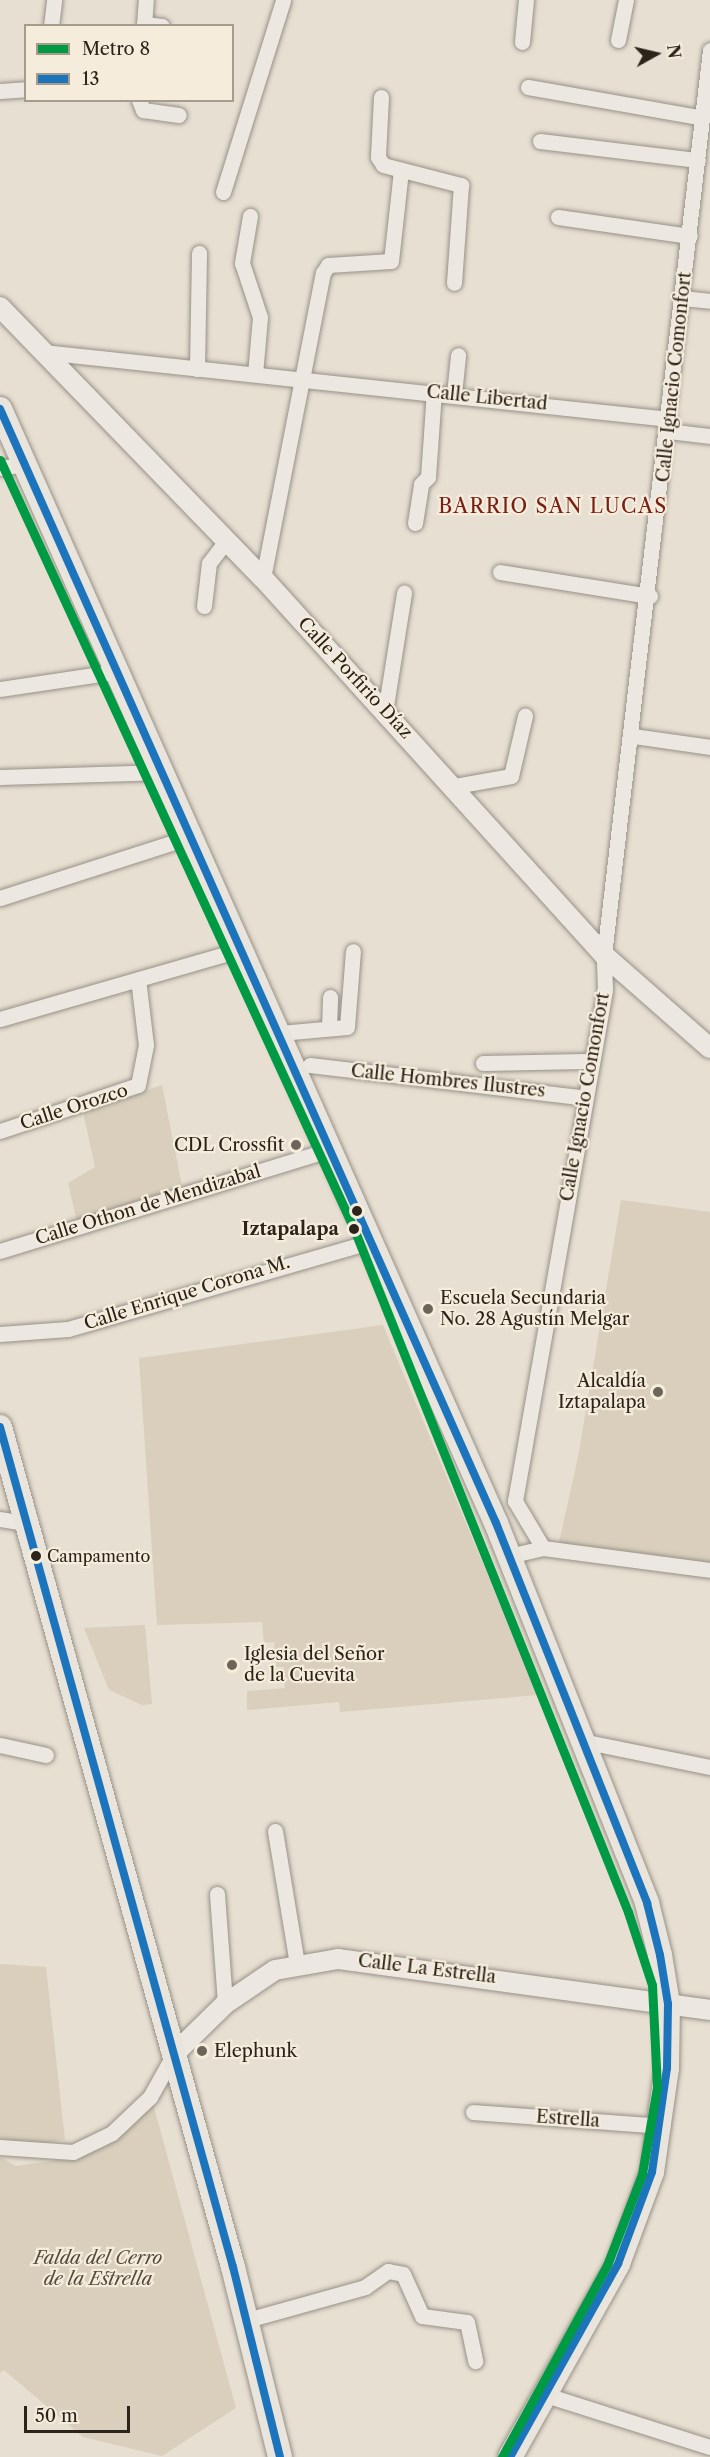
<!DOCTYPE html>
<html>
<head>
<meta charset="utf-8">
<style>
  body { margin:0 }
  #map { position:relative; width:710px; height:2457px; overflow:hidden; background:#e7dfd1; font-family:"Libre Caslon Text",serif }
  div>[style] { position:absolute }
  .green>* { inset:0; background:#d9cfbc }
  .roads { filter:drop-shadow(0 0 2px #979188) drop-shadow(0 0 2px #979188) }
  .minor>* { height:15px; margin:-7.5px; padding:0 7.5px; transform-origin:7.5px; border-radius:7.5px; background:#ece8e1 }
  .tertiary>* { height:20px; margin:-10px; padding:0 10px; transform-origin:10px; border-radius:10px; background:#ece8e1 }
  .primary>* { height:24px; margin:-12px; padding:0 12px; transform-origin:12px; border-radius:12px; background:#e9e4dc }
  .bus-1>* { height:8px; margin:-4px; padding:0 4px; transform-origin:4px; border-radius:4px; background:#1c75bc }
  .metro-1>* { height:9px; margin:-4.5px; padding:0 4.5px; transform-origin:4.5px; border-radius:4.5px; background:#009a44 }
  .dots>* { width:16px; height:16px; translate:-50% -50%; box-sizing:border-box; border:3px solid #f5ecdc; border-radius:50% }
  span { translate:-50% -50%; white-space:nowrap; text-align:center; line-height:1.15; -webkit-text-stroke:4.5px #f5ecdc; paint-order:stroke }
  .bus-label { font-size:16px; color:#2c231a }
  .left { translate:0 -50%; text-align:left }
  .street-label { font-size:18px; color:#2c231a }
  .poi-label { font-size:18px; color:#2c231a }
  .right { translate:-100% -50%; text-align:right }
  .stop-label { font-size:18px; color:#2c231a; font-weight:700 }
  .park-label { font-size:18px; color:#544b3e; font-style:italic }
  .neighbourhood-label { font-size:20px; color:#7a1f14; letter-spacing:1.5px }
  .legend { position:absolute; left:24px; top:24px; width:210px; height:78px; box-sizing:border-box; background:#f5ecdc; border:2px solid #a59c8e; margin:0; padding:8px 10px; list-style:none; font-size:18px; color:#2c231a }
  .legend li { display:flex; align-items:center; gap:12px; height:30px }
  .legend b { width:30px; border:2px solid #a59c8e }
  .north { position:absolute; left:626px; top:24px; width:60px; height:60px; -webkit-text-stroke:4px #f5ecdc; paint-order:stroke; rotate:82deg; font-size:16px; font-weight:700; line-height:24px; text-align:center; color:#2c231a }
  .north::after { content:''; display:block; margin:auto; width:21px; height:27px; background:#2c231a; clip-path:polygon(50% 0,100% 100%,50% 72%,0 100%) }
  .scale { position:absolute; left:24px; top:2406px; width:106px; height:27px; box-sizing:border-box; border:3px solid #2c231a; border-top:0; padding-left:8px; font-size:18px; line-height:21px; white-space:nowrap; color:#2c231a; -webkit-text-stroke:4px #f5ecdc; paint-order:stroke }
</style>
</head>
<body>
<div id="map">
  <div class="green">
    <div style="clip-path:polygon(162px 1085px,183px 1191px,78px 1226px,68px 1183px,95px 1167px,83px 1112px)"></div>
    <div style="clip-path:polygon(621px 1200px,710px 1212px,710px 1566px,558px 1547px,578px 1457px)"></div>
    <div style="clip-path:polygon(383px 1325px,538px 1695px,340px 1712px,339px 1702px,247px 1710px,247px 1691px,285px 1688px,284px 1667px,276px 1667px,274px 1642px,264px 1643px,262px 1622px,157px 1625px,139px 1358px)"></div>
    <div style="clip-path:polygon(145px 1625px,152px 1704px,142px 1705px,109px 1690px,84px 1628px)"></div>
    <div style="clip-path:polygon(0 1964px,46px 1967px,65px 2140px,33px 2145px,0 2139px)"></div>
    <div style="clip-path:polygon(151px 2096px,236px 2408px,162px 2456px,83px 2437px,4px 2370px,0 2373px,0 2157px,16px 2166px,77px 2157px)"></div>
  </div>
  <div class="roads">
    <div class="minor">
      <div style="left:144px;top:24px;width:18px;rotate:6deg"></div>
      <div style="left:51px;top:26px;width:26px;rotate:-83deg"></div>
      <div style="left:144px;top:26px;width:26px;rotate:-86deg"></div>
      <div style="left:618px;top:40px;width:41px;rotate:-78.7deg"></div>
      <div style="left:522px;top:42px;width:42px;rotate:-84.6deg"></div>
      <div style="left:528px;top:87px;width:178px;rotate:10deg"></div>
      <div style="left:0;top:91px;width:26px;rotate:-4deg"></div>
      <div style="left:381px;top:97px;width:60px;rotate:92.9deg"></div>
      <div style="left:378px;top:157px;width:9px;rotate:58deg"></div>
      <div style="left:383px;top:165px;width:81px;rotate:14.4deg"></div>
      <div style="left:461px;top:185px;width:98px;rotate:94.1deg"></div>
      <div style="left:139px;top:100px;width:11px;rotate:68deg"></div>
      <div style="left:143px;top:110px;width:36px;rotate:8deg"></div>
      <div style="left:540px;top:141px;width:159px;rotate:6.9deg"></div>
      <div style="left:223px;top:192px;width:201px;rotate:-72.6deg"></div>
      <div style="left:250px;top:216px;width:48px;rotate:99.7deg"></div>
      <div style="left:242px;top:263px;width:57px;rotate:71.6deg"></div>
      <div style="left:260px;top:317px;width:57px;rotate:95deg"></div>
      <div style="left:558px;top:217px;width:133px;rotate:8.2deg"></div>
      <div style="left:683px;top:298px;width:27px;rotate:6deg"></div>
      <div style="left:43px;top:352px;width:630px;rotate:6.11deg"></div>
      <div style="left:197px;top:369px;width:116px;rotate:-89deg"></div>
      <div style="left:454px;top:394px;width:39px;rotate:-84deg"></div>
      <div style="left:668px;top:431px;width:42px;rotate:6.8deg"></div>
      <div style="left:0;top:468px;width:24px;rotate:-9deg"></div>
      <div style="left:415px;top:523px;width:39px;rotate:-81deg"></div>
      <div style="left:421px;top:484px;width:10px;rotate:-45deg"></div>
      <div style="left:428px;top:477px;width:85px;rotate:-86deg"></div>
      <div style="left:500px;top:572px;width:152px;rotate:9.1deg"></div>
      <div style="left:263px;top:578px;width:311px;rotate:-78.9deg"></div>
      <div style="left:323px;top:273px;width:9px;rotate:-58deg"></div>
      <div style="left:328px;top:265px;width:63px;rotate:-3.6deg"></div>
      <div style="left:391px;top:261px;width:91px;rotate:-83.7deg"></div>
      <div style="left:204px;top:606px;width:43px;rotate:-83.4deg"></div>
      <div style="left:209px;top:563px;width:29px;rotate:-52deg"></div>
      <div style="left:0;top:689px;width:121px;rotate:-8.5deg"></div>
      <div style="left:385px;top:712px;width:121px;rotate:-80.9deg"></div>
      <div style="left:633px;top:736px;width:78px;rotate:8.1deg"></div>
      <div style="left:0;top:777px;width:165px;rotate:-1.7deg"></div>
      <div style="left:455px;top:786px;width:57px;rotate:-10.1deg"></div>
      <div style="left:511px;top:776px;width:62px;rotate:-76.9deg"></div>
      <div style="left:0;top:898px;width:203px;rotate:-17.8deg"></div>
      <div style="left:0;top:1019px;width:253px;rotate:-16.1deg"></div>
      <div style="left:329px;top:1028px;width:31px;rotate:-88deg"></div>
      <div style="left:280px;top:1033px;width:67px;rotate:-5.1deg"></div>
      <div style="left:347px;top:1027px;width:76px;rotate:-85.5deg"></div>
      <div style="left:483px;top:1063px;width:101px;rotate:-1.1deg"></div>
      <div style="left:310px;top:1065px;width:277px;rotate:6.8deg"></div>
      <div style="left:0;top:1131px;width:145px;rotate:-18.4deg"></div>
      <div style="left:138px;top:1085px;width:41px;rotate:-78.7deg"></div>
      <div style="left:146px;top:1045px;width:66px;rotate:-96.9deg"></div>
      <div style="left:0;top:1251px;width:346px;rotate:-17.1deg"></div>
      <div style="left:0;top:1334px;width:68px;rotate:-4.2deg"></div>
      <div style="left:68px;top:1329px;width:316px;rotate:-16.1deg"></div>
      <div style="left:0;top:1519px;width:26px;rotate:9deg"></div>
      <div style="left:543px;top:1548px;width:55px;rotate:-120.8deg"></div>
      <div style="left:515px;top:1501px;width:519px;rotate:-80.01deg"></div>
      <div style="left:605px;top:990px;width:35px;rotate:-92deg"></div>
      <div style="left:604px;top:955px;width:911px;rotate:-83.32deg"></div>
      <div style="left:510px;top:1564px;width:9px;rotate:-72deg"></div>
      <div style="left:513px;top:1555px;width:31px;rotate:-13deg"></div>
      <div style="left:543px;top:1548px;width:168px;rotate:7.5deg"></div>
      <div style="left:582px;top:1741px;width:131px;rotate:11.5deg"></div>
      <div style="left:0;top:1745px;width:47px;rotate:12.3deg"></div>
      <div style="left:275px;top:1831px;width:135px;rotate:80.6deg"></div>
      <div style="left:217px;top:1894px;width:110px;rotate:85.8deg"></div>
      <div style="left:473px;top:2112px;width:190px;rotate:4.2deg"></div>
      <div style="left:0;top:2147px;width:73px;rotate:3.9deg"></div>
      <div style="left:73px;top:2152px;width:43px;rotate:-26deg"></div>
      <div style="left:112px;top:2133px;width:52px;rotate:-43.5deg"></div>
      <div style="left:150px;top:2097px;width:49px;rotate:-60.8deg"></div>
      <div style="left:247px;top:2320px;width:123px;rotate:-15.6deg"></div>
      <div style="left:365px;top:2287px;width:28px;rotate:-35deg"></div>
      <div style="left:388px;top:2271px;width:15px;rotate:11deg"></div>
      <div style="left:403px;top:2274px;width:46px;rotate:65.7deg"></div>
      <div style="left:422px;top:2316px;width:45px;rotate:7.6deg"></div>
      <div style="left:467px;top:2322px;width:40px;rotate:78deg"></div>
      <div style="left:546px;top:2395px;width:172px;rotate:17.6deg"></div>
    </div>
    <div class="tertiary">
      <div style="left:0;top:307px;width:378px;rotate:45.9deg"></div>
      <div style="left:263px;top:578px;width:508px;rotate:47.87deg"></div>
      <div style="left:604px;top:955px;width:141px;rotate:41.3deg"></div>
      <div style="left:174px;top:2054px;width:71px;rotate:-44.4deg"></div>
      <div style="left:225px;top:2004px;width:60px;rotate:-34.2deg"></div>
      <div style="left:275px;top:1970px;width:64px;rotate:-9.9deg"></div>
      <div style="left:338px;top:1959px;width:375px;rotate:7.8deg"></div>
    </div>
    <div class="primary">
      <div style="left:0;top:409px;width:1219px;rotate:66deg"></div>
      <div style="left:496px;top:1523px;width:409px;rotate:68.3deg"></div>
      <div style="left:647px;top:1903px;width:54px;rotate:76deg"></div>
      <div style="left:660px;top:1955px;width:50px;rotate:80.7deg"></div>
      <div style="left:668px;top:2004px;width:64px;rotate:90.9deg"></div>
      <div style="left:667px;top:2068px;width:105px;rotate:98.2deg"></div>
      <div style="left:652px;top:2172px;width:98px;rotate:110.3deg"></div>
      <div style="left:618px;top:2264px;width:221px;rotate:119.2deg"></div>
      <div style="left:0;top:1427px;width:872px;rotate:74.5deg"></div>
      <div style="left:233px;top:2267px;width:196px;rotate:76.1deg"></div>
    </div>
  </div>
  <div class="bus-1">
    <div style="left:0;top:409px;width:1219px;rotate:66deg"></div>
    <div style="left:496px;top:1523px;width:409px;rotate:68.3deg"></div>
    <div style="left:647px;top:1903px;width:54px;rotate:76deg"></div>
    <div style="left:660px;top:1955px;width:50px;rotate:80.7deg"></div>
    <div style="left:668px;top:2004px;width:64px;rotate:90.9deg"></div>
    <div style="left:667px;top:2068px;width:105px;rotate:98.2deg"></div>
    <div style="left:652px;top:2172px;width:98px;rotate:110.3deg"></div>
    <div style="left:618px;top:2264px;width:221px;rotate:119.2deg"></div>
    <div style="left:0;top:1427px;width:872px;rotate:74.5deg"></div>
    <div style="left:233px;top:2267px;width:196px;rotate:76.1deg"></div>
  </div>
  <div class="metro-1">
    <div style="left:0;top:460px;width:847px;rotate:65.28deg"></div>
    <div style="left:354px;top:1229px;width:736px;rotate:68.14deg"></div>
    <div style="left:628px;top:1912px;width:77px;rotate:71.8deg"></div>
    <div style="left:652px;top:1985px;width:102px;rotate:87.2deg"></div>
    <div style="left:657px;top:2087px;width:88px;rotate:99.8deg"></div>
    <div style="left:642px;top:2174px;width:97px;rotate:111deg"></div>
    <div style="left:607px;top:2265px;width:219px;rotate:118.7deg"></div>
  </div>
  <div class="dots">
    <div style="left:296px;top:1145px;background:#6d655a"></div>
    <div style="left:357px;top:1211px;background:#2c231a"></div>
    <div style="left:354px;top:1229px;background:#2c231a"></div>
    <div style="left:428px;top:1309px;background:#6d655a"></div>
    <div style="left:658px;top:1392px;background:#6d655a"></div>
    <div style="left:36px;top:1556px;background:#2c231a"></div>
    <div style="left:232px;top:1665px;background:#6d655a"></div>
    <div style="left:202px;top:2051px;background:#6d655a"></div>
  </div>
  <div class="bus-label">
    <span class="left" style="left:47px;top:1556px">Campamento</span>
  </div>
  <div class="street-label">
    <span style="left:674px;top:377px;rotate:-84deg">Calle Ignacio Comonfort</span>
    <span style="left:487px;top:398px;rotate:6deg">Calle Libertad</span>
    <span style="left:355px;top:678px;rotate:47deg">Calle Porfirio Díaz</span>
    <span style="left:448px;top:1081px;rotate:6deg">Calle Hombres Ilustres</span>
    <span style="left:585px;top:1097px;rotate:-80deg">Calle Ignacio Comonfort</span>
    <span style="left:74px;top:1107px;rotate:-18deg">Calle Orozco</span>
    <span style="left:148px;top:1205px;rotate:-17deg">Calle Othon de Mendizabal</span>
    <span style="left:187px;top:1293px;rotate:-17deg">Calle Enrique Corona M.</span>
    <span style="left:427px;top:1969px;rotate:7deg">Calle La Estrella</span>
    <span style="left:568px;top:2119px;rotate:4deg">Estrella</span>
  </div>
  <div class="poi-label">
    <span class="right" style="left:284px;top:1145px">CDL Crossfit</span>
    <span class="left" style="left:440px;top:1309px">Escuela Secundaria<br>No. 28 Agustín Melgar</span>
    <span class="right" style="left:646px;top:1392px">Alcaldía<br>Iztapalapa</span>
    <span class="left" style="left:244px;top:1665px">Iglesia del Señor<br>de la Cuevita</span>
    <span class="left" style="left:214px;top:2051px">Elephunk</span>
  </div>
  <div class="stop-label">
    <span class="right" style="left:339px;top:1229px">Iztapalapa</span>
  </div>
  <div class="park-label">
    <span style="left:98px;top:2269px">Falda del Cerro<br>de la Estrella</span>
  </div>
  <div class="neighbourhood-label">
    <span style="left:553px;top:506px">BARRIO SAN LUCAS</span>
  </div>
  <ul class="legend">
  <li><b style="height:8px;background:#009a44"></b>Metro 8</li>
  <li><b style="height:8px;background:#1c75bc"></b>13</li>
  </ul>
  <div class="north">N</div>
  <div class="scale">50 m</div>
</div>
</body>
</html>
